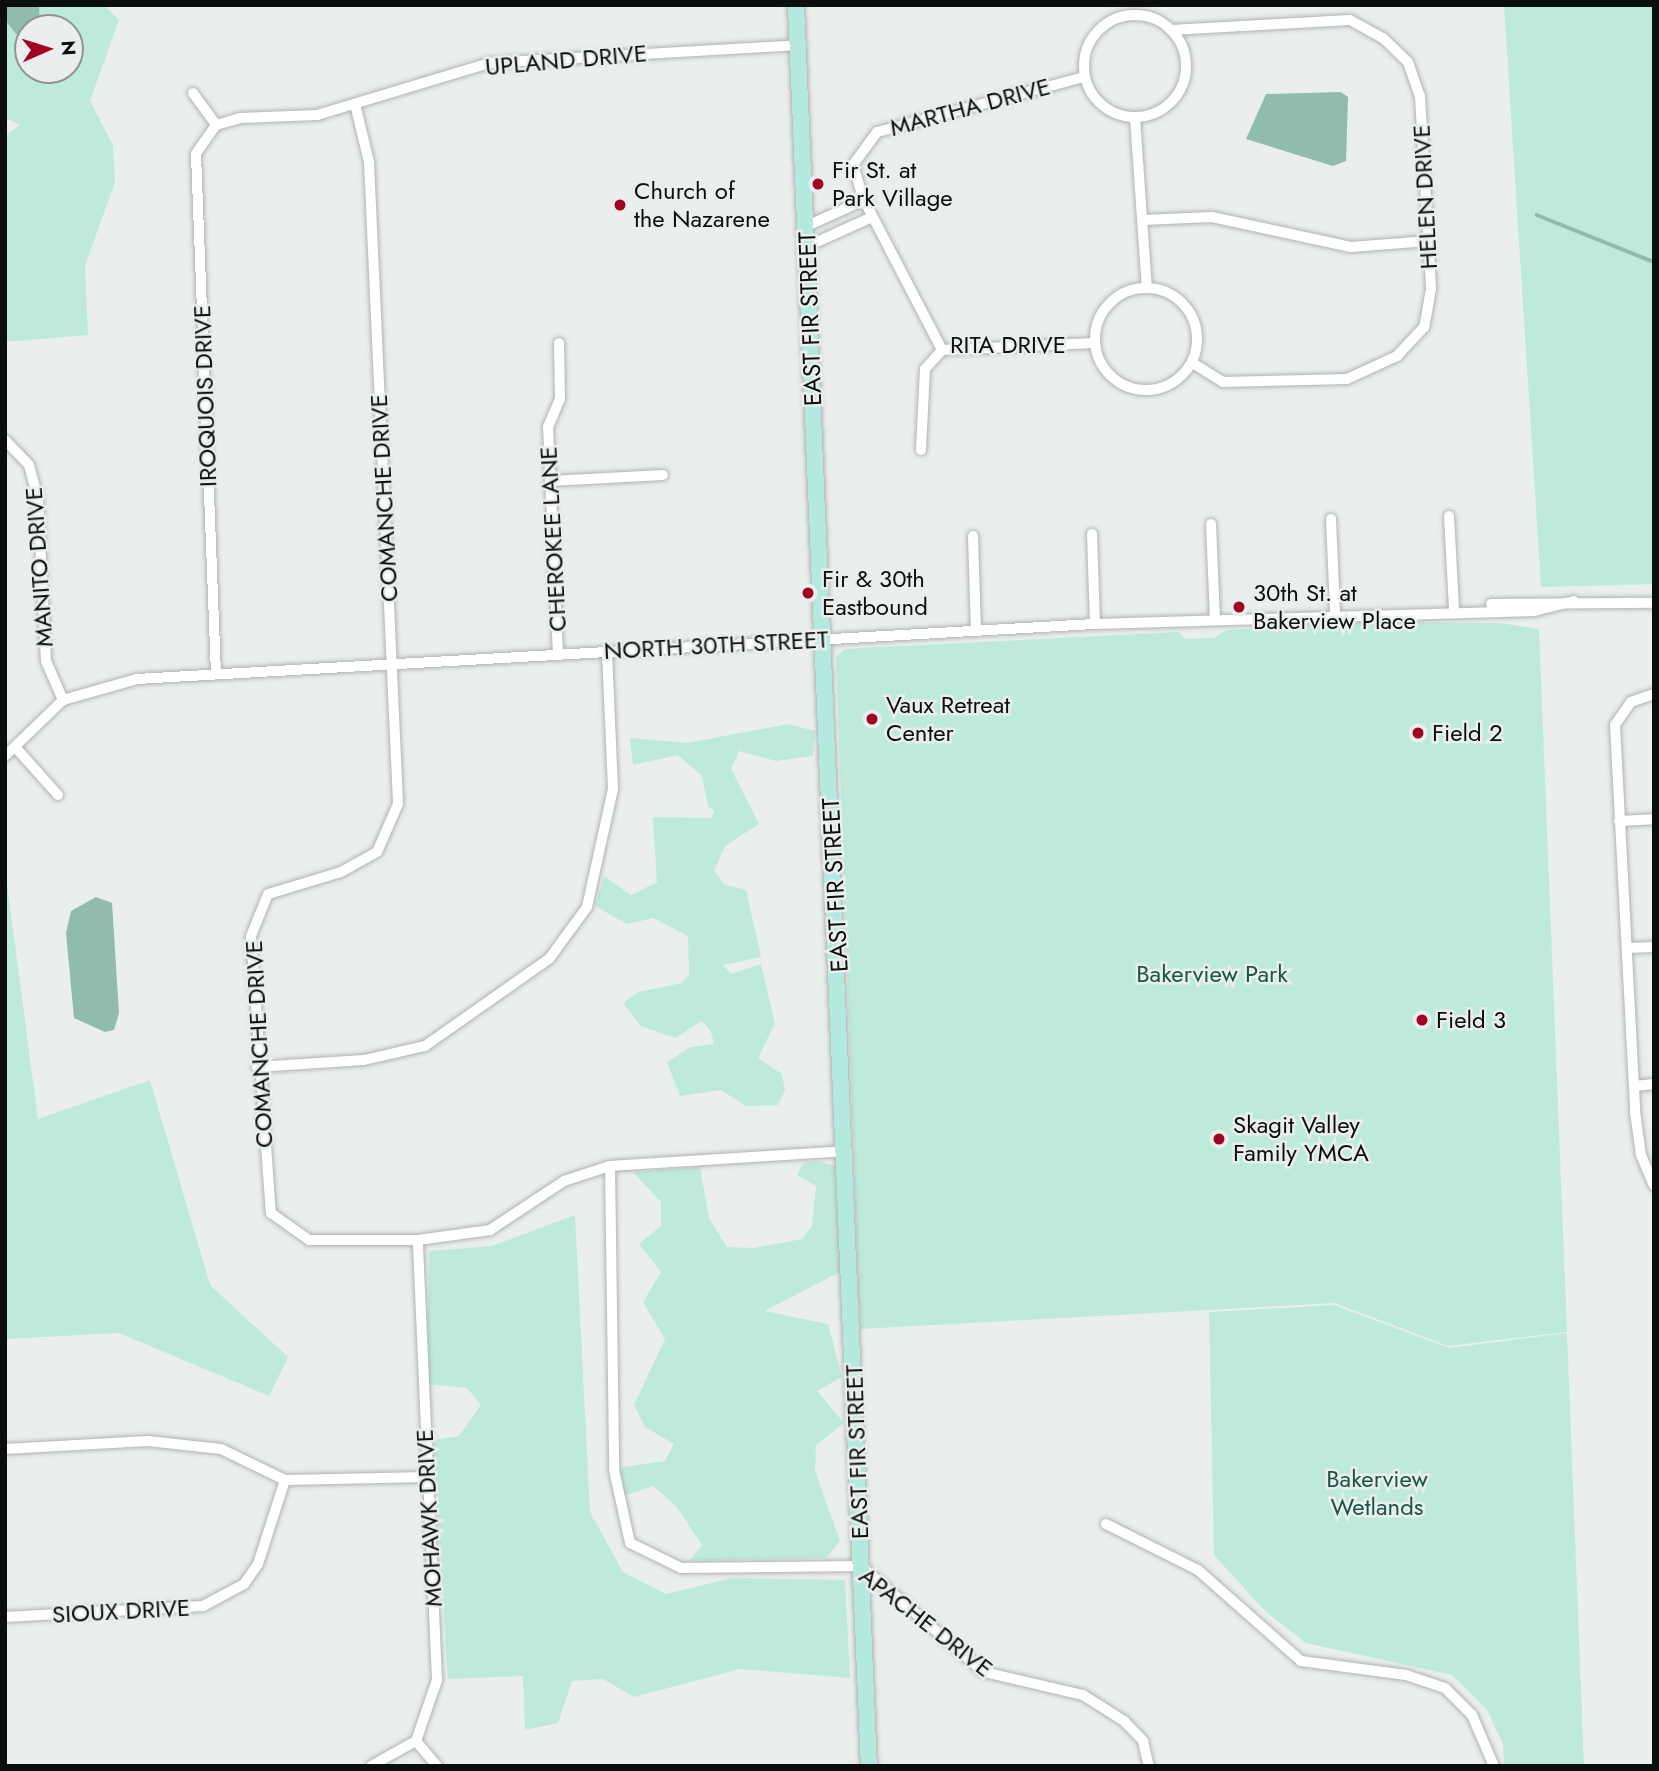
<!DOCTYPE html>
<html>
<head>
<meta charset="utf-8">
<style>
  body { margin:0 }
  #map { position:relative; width:1659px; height:1771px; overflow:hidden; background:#eaeeed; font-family:Jost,sans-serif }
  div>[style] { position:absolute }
  .green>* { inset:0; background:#beeadb }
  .water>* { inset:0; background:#8fbcad }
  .stream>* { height:3.5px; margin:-1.75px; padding:0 1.75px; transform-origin:1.75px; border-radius:1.75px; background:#8fbcad }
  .roads { filter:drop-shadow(0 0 2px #b0b4b2) drop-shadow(0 0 2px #b0b4b2) }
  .street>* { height:10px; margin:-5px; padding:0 5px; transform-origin:5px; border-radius:5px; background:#fff }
  .street>.ring { margin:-5px; padding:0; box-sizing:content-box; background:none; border:10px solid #fff; border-radius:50% }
  .secondary>* { height:16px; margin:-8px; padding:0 8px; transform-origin:8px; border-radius:8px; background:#b4e9df }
  .dots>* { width:19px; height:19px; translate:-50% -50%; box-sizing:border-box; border:4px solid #eaeeed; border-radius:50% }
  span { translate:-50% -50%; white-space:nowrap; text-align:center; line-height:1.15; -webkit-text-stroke:5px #eaeeed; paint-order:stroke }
  .street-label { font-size:24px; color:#0c0d0d }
  .poi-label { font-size:24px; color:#0c0d0d }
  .left { translate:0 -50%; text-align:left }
  .park-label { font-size:24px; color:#195546 }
  .frame { position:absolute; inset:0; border:7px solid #0c0d0d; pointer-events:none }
  .north { position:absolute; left:14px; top:14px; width:70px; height:70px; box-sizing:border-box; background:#eaeeed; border:2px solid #919493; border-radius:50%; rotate:87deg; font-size:19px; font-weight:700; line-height:28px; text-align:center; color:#0c0d0d }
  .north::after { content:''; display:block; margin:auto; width:24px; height:32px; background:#a20322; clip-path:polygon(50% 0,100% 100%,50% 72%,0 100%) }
</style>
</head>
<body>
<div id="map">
  <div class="green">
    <div style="clip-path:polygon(evenodd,5px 5px,104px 5px,119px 20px,90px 101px,113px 145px,115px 183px,85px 265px,88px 335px,5px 342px,5px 136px,20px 125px,5px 118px,5px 5px,28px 28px,70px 28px,70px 70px,28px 70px,28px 28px)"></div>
    <div style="clip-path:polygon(1504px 5px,1654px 5px,1654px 584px,1541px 587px)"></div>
    <div style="clip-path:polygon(1369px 622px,1500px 623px,1539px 629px,1567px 1332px,1448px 1346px,1334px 1303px,860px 1329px,836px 658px,844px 649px,1179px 632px,1185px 639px,1214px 638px,1227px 630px)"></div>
    <div style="clip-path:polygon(788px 724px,815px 731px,813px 756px,776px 761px,739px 751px,731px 769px,759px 824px,725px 846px,714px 871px,725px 885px,746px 890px,761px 957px,723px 965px,731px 974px,761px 964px,775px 1023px,758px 1058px,782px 1074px,785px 1090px,778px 1105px,746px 1106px,721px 1090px,680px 1096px,667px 1062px,691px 1047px,714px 1044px,711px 1032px,702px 1021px,675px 1038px,641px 1026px,623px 1003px,638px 992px,682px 983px,689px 974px,688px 936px,653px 918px,627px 924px,595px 906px,604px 876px,631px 895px,657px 882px,653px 817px,711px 818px,714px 810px,708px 807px,702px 776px,678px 755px,633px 765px,630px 738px,687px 743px)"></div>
    <div style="clip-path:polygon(5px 869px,38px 1119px,150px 1080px,210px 1285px,288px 1357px,269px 1396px,119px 1333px,5px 1339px)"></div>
    <div style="clip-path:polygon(817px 1161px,835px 1166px,840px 1272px,764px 1311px,828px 1324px,842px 1377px,817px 1391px,844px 1423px,816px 1445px,815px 1471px,840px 1541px,826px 1558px,689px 1561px,702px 1545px,676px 1506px,653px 1486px,615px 1499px,611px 1479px,624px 1467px,665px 1461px,674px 1444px,645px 1427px,634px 1405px,665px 1339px,643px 1302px,661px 1272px,639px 1244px,661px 1226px,661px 1202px,633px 1172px,700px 1167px,709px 1218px,727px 1247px,754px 1248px,802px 1239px,812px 1226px,816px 1186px,797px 1175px,803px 1163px)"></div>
    <div style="clip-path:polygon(575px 1215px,590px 1512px,623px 1572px,666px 1594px,732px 1578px,845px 1580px,850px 1678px,740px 1669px,634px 1697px,603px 1679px,572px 1681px,558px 1723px,525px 1730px,523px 1676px,448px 1679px,433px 1440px,459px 1436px,481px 1405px,467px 1388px,427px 1384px,429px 1251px,492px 1246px)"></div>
    <div style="clip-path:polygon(1334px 1305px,1449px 1348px,1567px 1333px,1584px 1766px,1504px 1766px,1503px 1744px,1487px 1710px,1452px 1675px,1306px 1643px,1265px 1611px,1214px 1555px,1209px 1312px)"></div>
  </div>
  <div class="water">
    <div style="clip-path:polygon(5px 5px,39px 5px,40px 28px,28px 28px,28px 49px,5px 20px)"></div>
    <div style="clip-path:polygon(1341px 92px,1348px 97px,1346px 161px,1333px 166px,1246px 139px,1266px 94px)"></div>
    <div style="clip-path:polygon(96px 897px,112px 903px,119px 1013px,114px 1030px,105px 1032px,74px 1018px,66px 933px,71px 911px)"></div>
  </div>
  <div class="stream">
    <div style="left:1537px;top:215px;width:126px;rotate:21.9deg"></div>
  </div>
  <div class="roads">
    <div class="street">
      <div class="ring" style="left:1084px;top:15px;width:92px;height:92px"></div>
      <div style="left:1171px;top:30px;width:179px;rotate:-3.2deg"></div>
      <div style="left:1350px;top:20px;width:38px;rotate:29deg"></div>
      <div style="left:1383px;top:38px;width:35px;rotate:44deg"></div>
      <div style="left:1408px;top:62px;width:36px;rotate:71deg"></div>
      <div style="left:1420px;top:96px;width:193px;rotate:86.7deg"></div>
      <div style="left:1431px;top:289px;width:39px;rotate:100deg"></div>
      <div style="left:1424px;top:327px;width:40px;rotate:133deg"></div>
      <div style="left:1397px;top:356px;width:55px;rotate:155.3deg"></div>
      <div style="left:1347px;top:379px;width:124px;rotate:178.6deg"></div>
      <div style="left:1223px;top:382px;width:36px;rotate:-148deg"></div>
      <div style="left:1084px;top:77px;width:214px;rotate:165.1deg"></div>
      <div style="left:877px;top:132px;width:41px;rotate:126deg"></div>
      <div style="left:853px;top:165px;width:37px;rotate:73deg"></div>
      <div style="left:864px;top:200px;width:169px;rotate:62.5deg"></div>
      <div style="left:942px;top:350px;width:153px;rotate:-2.6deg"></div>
      <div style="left:193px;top:93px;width:39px;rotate:54deg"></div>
      <div style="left:355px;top:104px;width:60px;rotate:76.4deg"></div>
      <div style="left:369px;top:162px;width:643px;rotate:87.41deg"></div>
      <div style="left:398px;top:804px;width:52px;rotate:113.6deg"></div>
      <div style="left:377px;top:852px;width:41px;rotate:150.9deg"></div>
      <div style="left:341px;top:872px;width:76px;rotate:163.2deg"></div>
      <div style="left:268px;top:894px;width:45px;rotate:112deg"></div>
      <div style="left:251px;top:936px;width:278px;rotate:85.9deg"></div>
      <div style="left:271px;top:1213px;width:47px;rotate:35.4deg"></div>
      <div style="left:309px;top:1240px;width:109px"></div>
      <div style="left:418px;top:1240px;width:73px;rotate:-7.9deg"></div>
      <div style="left:490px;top:1230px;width:89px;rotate:-33.5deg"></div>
      <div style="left:564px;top:1181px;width:48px;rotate:-18.1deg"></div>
      <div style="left:610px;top:1166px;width:237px;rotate:-3.6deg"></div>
      <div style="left:1135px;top:118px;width:170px;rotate:86deg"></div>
      <div style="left:216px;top:125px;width:25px;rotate:-16deg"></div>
      <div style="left:240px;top:118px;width:77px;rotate:-2.2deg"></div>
      <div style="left:317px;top:115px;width:180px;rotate:-16.8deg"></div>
      <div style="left:489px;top:63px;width:310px;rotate:-3.3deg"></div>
      <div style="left:216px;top:125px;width:35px;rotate:125deg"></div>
      <div style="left:196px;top:154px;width:520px;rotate:87.8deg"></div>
      <div style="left:1142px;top:220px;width:70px;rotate:-2.5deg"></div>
      <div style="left:1212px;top:217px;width:142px;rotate:12.2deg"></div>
      <div style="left:1351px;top:247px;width:77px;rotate:-4.5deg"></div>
      <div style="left:807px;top:226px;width:63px;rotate:-24.5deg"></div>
      <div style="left:808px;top:246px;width:70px;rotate:-24.4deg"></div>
      <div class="ring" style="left:1095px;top:288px;width:92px;height:92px"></div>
      <div style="left:5px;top:440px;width:35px;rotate:46deg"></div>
      <div style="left:29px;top:465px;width:34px;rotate:75deg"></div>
      <div style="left:38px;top:498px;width:163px;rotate:87.2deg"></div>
      <div style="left:46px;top:661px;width:43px;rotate:66.4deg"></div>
      <div style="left:921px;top:450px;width:81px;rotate:-87.2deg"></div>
      <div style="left:925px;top:369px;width:25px;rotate:-48deg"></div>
      <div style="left:550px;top:481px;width:113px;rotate:-3deg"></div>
      <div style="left:1449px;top:516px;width:92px;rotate:86.9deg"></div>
      <div style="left:1331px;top:519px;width:93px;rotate:87.5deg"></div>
      <div style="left:1211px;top:524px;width:94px;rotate:87.6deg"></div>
      <div style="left:1092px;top:534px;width:90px;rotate:88.1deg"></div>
      <div style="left:973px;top:536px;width:95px;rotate:88.2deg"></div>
      <div style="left:1491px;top:604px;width:163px;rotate:-0.4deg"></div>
      <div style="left:558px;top:655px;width:228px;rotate:-92.5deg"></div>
      <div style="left:548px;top:427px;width:30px;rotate:-67deg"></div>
      <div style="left:560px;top:399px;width:56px;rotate:-91deg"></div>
      <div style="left:1654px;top:694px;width:24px;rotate:161deg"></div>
      <div style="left:1631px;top:702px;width:28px;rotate:125deg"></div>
      <div style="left:1615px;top:725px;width:388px;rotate:87deg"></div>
      <div style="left:1635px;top:1112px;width:43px;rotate:82.1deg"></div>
      <div style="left:1641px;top:1155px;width:33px;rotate:67deg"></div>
      <div style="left:16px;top:748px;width:63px;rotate:48.2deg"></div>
      <div style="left:5px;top:756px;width:81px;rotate:-44deg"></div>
      <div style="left:63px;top:700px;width:77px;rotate:-15.8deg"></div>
      <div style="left:137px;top:679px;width:960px;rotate:-3.29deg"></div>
      <div style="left:1095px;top:624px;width:439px;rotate:-1.7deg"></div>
      <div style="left:1534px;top:611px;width:41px;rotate:-14deg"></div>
      <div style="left:1619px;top:821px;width:35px;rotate:-3deg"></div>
      <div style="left:1627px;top:948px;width:27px;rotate:-2deg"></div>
      <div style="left:257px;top:1067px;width:107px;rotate:-3.7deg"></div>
      <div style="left:364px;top:1060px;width:63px;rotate:-12.9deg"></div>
      <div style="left:425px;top:1046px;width:151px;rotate:-35.1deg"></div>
      <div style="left:549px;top:959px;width:64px;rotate:-53.8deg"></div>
      <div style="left:587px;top:907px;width:121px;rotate:-77.6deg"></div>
      <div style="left:613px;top:789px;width:138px;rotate:-92.5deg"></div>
      <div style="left:1634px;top:1086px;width:20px;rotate:-6deg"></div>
      <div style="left:610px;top:1166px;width:304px;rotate:89.2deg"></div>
      <div style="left:614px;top:1470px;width:75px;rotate:77.6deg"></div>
      <div style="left:630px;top:1543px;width:57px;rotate:26.1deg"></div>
      <div style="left:681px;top:1568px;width:180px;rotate:-0.6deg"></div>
      <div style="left:861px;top:1566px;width:162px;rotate:40.8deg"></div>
      <div style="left:984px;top:1672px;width:102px;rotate:13.1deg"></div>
      <div style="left:1083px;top:1695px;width:49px;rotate:32.4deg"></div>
      <div style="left:1124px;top:1721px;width:28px;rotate:46deg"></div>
      <div style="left:1143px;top:1741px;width:26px;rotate:77deg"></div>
      <div style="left:5px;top:1449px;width:143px;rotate:-3.2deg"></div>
      <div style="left:148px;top:1441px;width:73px;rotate:6.3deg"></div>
      <div style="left:221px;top:1449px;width:71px;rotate:25.8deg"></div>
      <div style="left:285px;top:1480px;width:142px;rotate:-1.2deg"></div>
      <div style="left:1106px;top:1524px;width:103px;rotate:26.6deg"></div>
      <div style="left:1198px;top:1570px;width:137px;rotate:41.5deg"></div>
      <div style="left:1301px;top:1661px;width:106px;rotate:7.6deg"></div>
      <div style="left:1406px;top:1675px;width:41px;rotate:18.4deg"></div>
      <div style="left:1445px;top:1688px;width:38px;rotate:45deg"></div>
      <div style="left:1472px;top:1715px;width:56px;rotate:66.7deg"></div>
      <div style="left:5px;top:1617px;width:198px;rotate:-3.2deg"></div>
      <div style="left:203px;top:1606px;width:47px;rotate:-28.2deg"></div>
      <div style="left:244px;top:1584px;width:24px;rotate:-55deg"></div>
      <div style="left:258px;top:1564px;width:88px;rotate:-72.2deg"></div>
      <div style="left:416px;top:1741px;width:33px;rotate:50deg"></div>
      <div style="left:371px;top:1766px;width:51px;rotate:-29.1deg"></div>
      <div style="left:416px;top:1741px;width:65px;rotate:-71deg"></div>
      <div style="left:437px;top:1680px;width:440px;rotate:-92.5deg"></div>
    </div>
    <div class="secondary">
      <div style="left:796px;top:5px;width:1763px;rotate:87.63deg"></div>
    </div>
  </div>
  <div class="dots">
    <div style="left:818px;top:184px;background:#a20322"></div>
    <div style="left:620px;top:205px;background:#a20322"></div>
    <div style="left:808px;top:593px;background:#a20322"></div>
    <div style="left:1239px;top:607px;background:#a20322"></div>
    <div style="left:872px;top:719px;background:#a20322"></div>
    <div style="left:1418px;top:733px;background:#a20322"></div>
    <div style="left:1422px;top:1020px;background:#a20322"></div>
    <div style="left:1219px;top:1139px;background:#a20322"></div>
  </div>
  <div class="street-label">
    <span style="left:566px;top:60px;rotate:-5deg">UPLAND DRIVE</span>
    <span style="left:970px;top:107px;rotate:-15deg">MARTHA DRIVE</span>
    <span style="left:1425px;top:197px;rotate:-93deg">HELEN DRIVE</span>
    <span style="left:810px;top:319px;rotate:-92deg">EAST FIR STREET</span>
    <span style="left:1008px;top:345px">RITA DRIVE</span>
    <span style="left:205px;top:396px;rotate:-92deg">IROQUOIS DRIVE</span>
    <span style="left:384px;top:498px;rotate:-93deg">COMANCHE DRIVE</span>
    <span style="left:553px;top:539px;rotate:-93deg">CHEROKEE LANE</span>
    <span style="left:39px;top:567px;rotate:-94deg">MANITO DRIVE</span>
    <span style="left:716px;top:645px;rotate:-3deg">NORTH 30TH STREET</span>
    <span style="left:835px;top:885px;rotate:-93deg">EAST FIR STREET</span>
    <span style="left:259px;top:1044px;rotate:-93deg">COMANCHE DRIVE</span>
    <span style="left:857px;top:1452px;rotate:-92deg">EAST FIR STREET</span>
    <span style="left:429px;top:1518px;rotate:-93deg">MOHAWK DRIVE</span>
    <span style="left:121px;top:1611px;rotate:-3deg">SIOUX DRIVE</span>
    <span style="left:926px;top:1622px;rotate:38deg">APACHE DRIVE</span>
  </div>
  <div class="poi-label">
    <span class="left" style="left:832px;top:184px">Fir St. at<br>Park Village</span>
    <span class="left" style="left:634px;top:205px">Church of<br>the Nazarene</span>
    <span class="left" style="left:822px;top:593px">Fir &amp; 30th<br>Eastbound</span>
    <span class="left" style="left:1253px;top:607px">30th St. at<br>Bakerview Place</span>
    <span class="left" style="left:886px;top:719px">Vaux Retreat<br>Center</span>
    <span class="left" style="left:1432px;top:733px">Field 2</span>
    <span class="left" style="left:1436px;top:1020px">Field 3</span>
    <span class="left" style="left:1233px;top:1139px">Skagit Valley<br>Family YMCA</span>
  </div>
  <div class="park-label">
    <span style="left:1212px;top:974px">Bakerview Park</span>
    <span style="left:1377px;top:1493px">Bakerview<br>Wetlands</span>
  </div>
  <div class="frame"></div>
  <div class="north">N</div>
</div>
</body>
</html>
